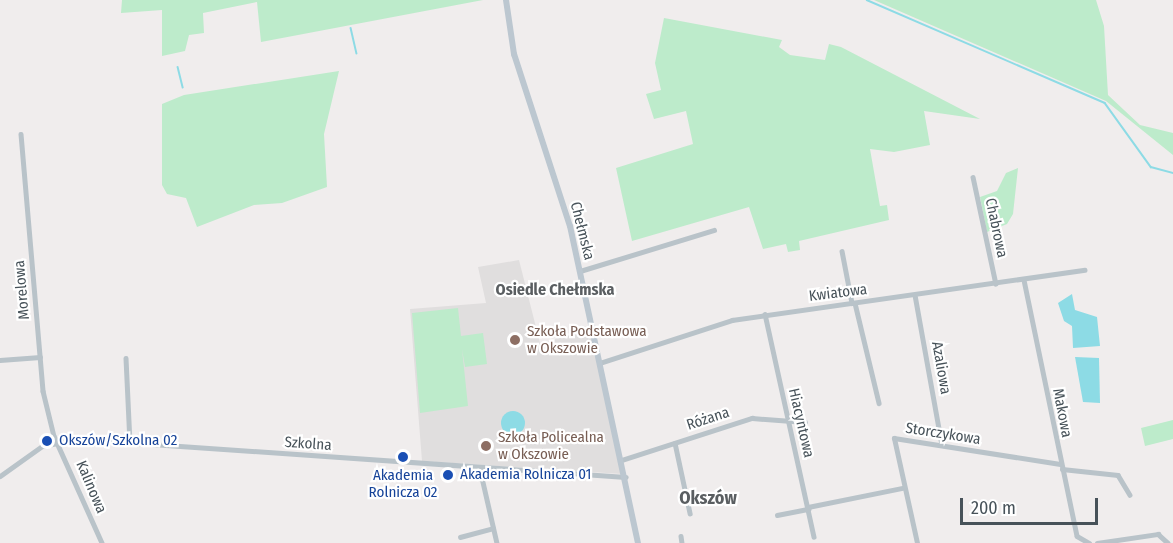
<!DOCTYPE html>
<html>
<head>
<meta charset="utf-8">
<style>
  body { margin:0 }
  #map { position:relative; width:1173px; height:543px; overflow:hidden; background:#f0eded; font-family:"Fira Sans Condensed",sans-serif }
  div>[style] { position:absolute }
  .education>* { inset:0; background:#e0dede }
  .green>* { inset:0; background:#bdebcb }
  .water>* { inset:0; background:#8ddbe5 }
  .round { border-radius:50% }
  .stream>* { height:1.5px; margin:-0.75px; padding:0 0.75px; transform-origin:0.75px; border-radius:0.75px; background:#8ddbe5 }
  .minor>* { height:4.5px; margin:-2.25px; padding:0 2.25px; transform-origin:2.25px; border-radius:2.25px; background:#b9c3c9 }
  .tertiary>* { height:5px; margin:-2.5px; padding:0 2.5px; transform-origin:2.5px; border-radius:2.5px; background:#b9c3c9 }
  .secondary>* { height:6px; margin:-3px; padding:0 3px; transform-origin:3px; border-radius:3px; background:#bcc7d0 }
  .dots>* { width:16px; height:16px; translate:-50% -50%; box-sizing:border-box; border:3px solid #fff; border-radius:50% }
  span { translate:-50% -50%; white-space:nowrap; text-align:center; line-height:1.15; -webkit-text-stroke:4.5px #fff; paint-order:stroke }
  .street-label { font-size:15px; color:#475259 }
  .education-label { font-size:15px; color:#785e54 }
  .left { translate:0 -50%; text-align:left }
  .transit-label { font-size:15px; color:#164399 }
  .neighbourhood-label { font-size:16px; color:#5a5e61; font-weight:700 }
  .quarter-label { font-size:18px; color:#5a5e61; font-weight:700 }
  .scale { position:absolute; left:960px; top:498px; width:138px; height:27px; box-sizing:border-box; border:3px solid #475259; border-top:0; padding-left:8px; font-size:18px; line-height:21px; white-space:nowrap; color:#475259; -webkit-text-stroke:4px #fff; paint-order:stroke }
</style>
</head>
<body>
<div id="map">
  <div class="education">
    <div style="clip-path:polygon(519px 260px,540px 343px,590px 330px,622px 474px,422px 461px,410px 309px,486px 303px,478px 267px)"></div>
  </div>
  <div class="green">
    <div style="clip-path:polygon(122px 0,483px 0,261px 42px,257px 2px,203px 13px,204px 33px,189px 35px,185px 51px,162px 56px,162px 10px,121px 13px)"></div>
    <div style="clip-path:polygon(874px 0,1096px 0,1104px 26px,1108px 95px,1140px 125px,1173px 133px,1173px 155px,1106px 101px)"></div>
    <div style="clip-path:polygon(664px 18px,782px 40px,779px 47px,790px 55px,825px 60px,829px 44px,841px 47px,980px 119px,924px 111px,930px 145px,894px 152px,870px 149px,880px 206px,887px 205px,889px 220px,799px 241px,800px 250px,788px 252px,786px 244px,763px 249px,749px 207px,632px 241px,616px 168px,693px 144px,686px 111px,654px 119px,646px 94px,661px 90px,655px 63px)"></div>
    <div style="clip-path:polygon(339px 71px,324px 134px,327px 187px,282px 203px,254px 205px,197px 227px,186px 198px,167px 194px,162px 185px,162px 104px,184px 95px)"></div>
    <div style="clip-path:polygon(1018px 168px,1013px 214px,1007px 224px,987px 232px,980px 197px,997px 191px,1006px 173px)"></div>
    <div style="clip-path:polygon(458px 308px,461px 336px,483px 333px,487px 364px,465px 367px,462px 349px,468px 406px,420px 413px,412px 313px)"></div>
    <div style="clip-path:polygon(1173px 420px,1173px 439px,1145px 446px,1141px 428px)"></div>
  </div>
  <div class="water">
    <div style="clip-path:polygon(1072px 294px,1075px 310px,1097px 317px,1100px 346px,1073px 348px,1072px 326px,1064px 321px,1058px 303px)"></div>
    <div style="clip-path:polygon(1075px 357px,1099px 358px,1100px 403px,1083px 402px)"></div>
    <div class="round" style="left:501px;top:411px;width:24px;height:24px"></div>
  </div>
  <div class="stream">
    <div style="left:867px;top:0;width:259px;rotate:23.4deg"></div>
    <div style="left:1105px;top:103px;width:79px;rotate:54.3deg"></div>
    <div style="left:1151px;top:167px;width:23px;rotate:15deg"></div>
    <div style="left:351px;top:28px;width:26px;rotate:77deg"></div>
    <div style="left:178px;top:67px;width:21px;rotate:76deg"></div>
  </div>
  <div class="minor">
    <div style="left:21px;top:134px;width:258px;rotate:85.1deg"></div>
    <div style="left:43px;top:391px;width:46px;rotate:76.3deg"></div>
    <div style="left:54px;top:436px;width:117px;rotate:65.8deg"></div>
    <div style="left:973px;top:177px;width:109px;rotate:77.9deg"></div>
    <div style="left:842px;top:251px;width:53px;rotate:79.1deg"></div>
    <div style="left:580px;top:271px;width:140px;rotate:-17deg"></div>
    <div style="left:1024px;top:280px;width:261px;rotate:78.3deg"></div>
    <div style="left:1077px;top:536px;width:14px;rotate:30deg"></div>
    <div style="left:915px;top:295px;width:152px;rotate:79.8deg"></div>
    <div style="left:855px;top:303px;width:103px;rotate:76.5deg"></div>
    <div style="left:765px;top:314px;width:228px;rotate:77.6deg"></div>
    <div style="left:126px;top:358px;width:85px;rotate:87.3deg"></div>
    <div style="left:0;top:360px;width:40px;rotate:-4.3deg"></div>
    <div style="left:600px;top:363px;width:139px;rotate:-18deg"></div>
    <div style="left:732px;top:320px;width:356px;rotate:-8.1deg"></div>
    <div style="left:675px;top:443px;width:72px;rotate:77.9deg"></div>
    <div style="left:622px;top:460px;width:137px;rotate:-17.9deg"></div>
    <div style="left:752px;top:418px;width:53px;rotate:4.3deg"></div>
    <div style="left:480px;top:469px;width:76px;rotate:77.1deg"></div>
    <div style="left:1062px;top:469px;width:56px;rotate:6.1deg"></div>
    <div style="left:1118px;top:475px;width:23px;rotate:59deg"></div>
    <div style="left:808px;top:507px;width:96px;rotate:-11.4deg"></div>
    <div style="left:777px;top:515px;width:32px;rotate:-11deg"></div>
    <div style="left:681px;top:536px;width:7px;rotate:82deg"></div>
    <div style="left:460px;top:537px;width:34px;rotate:-15deg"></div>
    <div style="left:917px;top:543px;width:107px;rotate:-102.4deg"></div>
    <div style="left:894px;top:438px;width:168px;rotate:8.9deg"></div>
    <div style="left:1097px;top:543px;width:62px;rotate:-8.4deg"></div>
    <div style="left:1158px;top:534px;width:13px;rotate:42deg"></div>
  </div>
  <div class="tertiary">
    <div style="left:0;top:476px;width:52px;rotate:-35.5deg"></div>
    <div style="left:42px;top:446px;width:38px;rotate:-11deg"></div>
    <div style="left:79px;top:439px;width:548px;rotate:3.97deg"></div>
  </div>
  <div class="secondary">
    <div style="left:506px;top:0;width:55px;rotate:81.6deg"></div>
    <div style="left:514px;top:54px;width:181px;rotate:72deg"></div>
    <div style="left:570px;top:226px;width:324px;rotate:77.9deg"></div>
  </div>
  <div class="dots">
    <div style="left:515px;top:340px;background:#8d6e63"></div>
    <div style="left:47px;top:441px;background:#1a4fb4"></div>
    <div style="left:486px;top:446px;background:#8d6e63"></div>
    <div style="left:403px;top:457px;background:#1a4fb4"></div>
    <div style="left:448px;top:475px;background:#1a4fb4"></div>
  </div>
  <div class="street-label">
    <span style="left:996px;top:228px;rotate:78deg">Chabrowa</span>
    <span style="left:582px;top:231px;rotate:76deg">Chełmska</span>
    <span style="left:22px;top:290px;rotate:-95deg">Morelowa</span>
    <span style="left:838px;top:293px;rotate:-7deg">Kwiatowa</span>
    <span style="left:941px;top:368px;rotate:80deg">Azaliowa</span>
    <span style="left:1062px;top:413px;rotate:79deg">Makowa</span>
    <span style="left:708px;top:419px;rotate:-18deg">Różana</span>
    <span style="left:801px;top:423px;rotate:77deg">Hiacyntowa</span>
    <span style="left:943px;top:434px;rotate:9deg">Storczykowa</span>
    <span style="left:308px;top:444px;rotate:4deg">Szkolna</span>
    <span style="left:91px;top:487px;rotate:67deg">Kalinowa</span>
  </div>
  <div class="education-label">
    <span class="left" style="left:527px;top:340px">Szkoła Podstawowa<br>w Okszowie</span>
    <span class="left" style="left:498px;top:446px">Szkoła Policealna<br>w Okszowie</span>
  </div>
  <div class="transit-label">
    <span class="left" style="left:59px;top:441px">Okszów/Szkolna 02</span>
    <span style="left:403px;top:484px">Akademia<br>Rolnicza 02</span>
    <span class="left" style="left:460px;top:475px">Akademia Rolnicza 01</span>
  </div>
  <div class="neighbourhood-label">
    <span style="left:555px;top:290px">Osiedle Chełmska</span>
  </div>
  <div class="quarter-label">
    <span style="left:708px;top:498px">Okszów</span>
  </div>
  <div class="scale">200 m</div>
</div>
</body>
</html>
